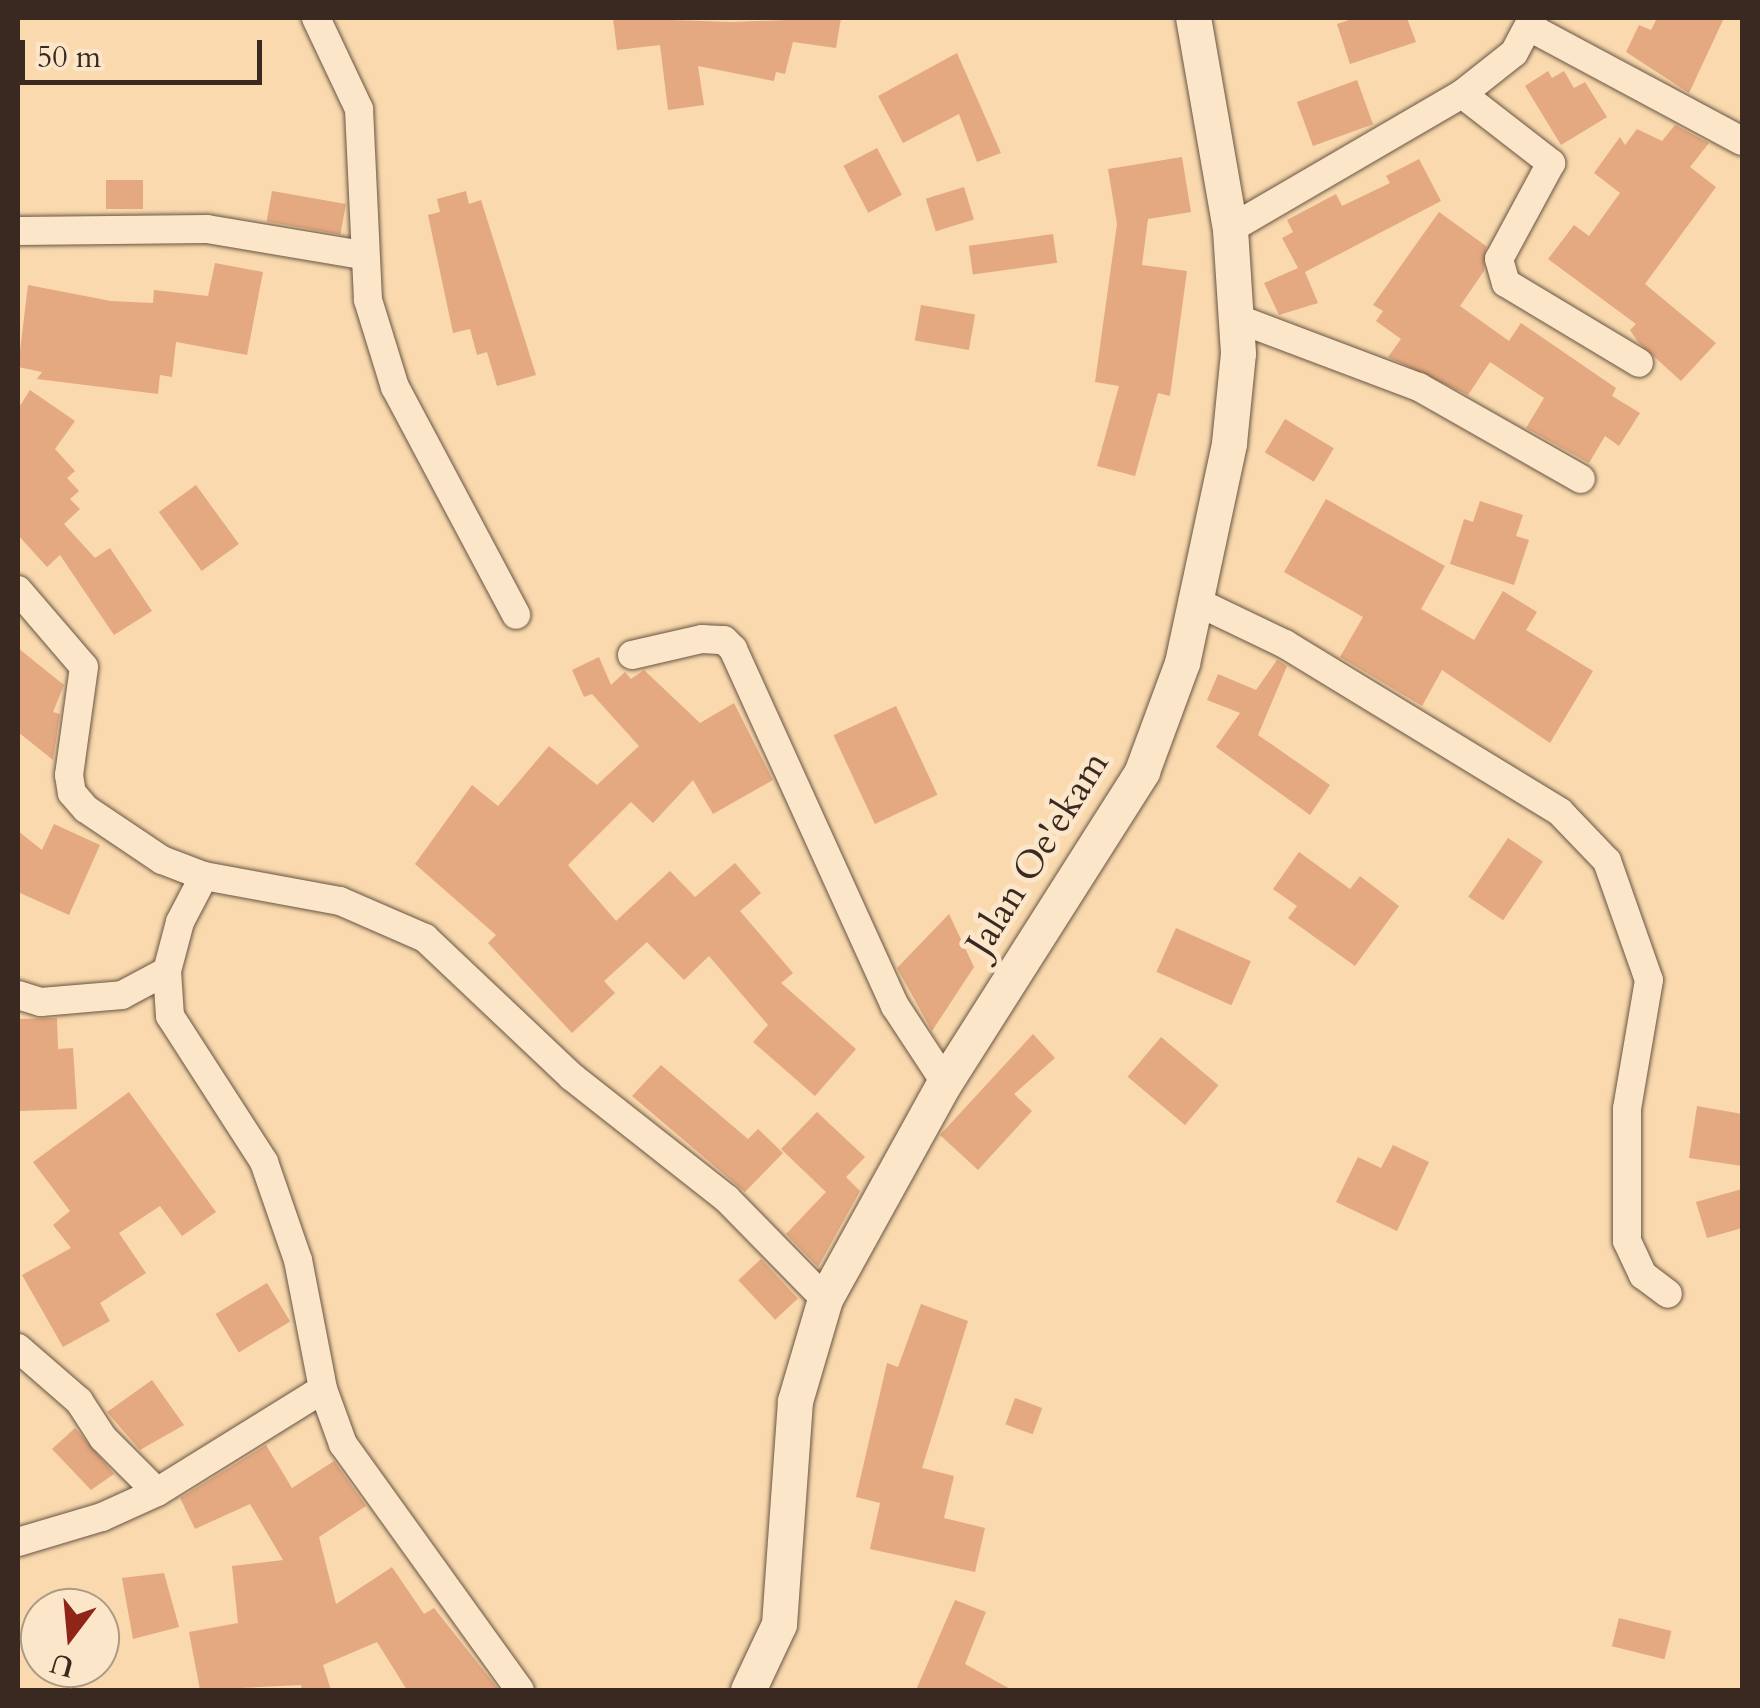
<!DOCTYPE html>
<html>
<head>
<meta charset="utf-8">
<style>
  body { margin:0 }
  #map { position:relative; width:1760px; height:1708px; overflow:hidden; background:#f9d9ad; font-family:Cardo,serif }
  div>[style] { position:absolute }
  .building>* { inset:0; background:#e4a981; transform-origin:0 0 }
  .roads { filter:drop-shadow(0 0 2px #695544) drop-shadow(0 0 2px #695544) }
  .minor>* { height:28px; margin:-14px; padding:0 14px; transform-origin:14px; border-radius:14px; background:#fbe6ca }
  .tertiary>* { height:35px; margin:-17.5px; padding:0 17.5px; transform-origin:17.5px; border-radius:17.5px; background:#fbe6ca }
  span { translate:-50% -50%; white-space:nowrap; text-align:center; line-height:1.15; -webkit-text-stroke:10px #fbe6ca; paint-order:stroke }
  .street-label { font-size:38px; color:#392921 }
  .frame { position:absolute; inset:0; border:20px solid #392921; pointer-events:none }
  .north { position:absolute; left:20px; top:1588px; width:100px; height:100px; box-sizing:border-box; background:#fbe6ca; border:2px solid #ad9a86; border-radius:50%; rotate:196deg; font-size:28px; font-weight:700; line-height:40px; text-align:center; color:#392921 }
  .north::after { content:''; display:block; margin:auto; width:35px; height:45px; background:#8f2418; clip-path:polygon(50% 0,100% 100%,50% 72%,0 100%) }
  .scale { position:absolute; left:20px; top:40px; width:242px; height:45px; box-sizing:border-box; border:5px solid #392921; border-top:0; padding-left:12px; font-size:30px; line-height:35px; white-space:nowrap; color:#392921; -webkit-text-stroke:8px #fbe6ca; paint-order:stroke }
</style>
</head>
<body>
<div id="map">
  <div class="building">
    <div style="clip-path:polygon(613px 18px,732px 22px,841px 18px,836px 48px,793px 42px,785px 74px,776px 72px,774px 81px,698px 66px,704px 105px,668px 110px,660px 45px,617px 50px)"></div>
    <div style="clip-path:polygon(1355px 18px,1407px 18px,1416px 42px,1350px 64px,1337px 24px)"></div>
    <div style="clip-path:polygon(1657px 18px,1724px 18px,1689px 93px,1626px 52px,1639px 25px,1651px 30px)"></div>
    <div style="clip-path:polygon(957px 53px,1001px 153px,977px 162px,959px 114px,903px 143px,878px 96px)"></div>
    <div style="clip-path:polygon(1548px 71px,1552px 78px,1564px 71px,1574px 88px,1585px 82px,1607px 117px,1561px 145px,1525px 86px)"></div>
    <div style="left:1357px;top:80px;width:47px;height:64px;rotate:70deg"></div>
    <div style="clip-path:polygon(1675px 125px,1709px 143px,1690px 167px,1716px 187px,1645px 284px,1716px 343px,1681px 381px,1638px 342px,1630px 330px,1636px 324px,1548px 259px,1574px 225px,1589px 236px,1620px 193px,1594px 173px,1620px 137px,1625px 145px,1637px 129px,1662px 141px)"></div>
    <div style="left:877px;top:148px;width:53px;height:38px;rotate:62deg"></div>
    <div style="clip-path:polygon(1182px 157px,1191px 212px,1148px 219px,1142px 265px,1187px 271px,1170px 396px,1158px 393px,1135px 476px,1097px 466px,1119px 386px,1095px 382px,1117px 224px,1108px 169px)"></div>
    <div style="clip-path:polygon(1419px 159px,1441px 201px,1305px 272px,1318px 303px,1279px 315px,1264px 283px,1298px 268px,1282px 238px,1293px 232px,1287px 220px,1336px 194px,1342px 206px,1390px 183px,1386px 176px)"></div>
    <div style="left:106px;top:180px;width:37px;height:29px"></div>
    <div style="left:964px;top:187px;width:34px;height:40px;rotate:73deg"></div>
    <div style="left:272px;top:191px;width:75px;height:31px;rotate:10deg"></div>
    <div style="clip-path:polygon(466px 191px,469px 204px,481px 200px,536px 375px,497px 386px,487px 352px,477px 355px,470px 329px,453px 333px,428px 215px,440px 212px,437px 199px)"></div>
    <div style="clip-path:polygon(1439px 212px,1486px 246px,1484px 271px,1460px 306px,1509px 341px,1521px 323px,1616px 388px,1612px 396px,1640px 413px,1619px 446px,1605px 436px,1589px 463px,1526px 428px,1544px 398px,1490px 362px,1468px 395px,1388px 357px,1401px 339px,1376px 321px,1383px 311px,1373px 305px)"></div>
    <div style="left:1053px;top:234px;width:29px;height:85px;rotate:82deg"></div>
    <div style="clip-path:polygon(215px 263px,263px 272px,247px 355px,176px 342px,172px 377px,160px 375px,158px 394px,37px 379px,42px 372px,18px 367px,28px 285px,111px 301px,153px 303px,154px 290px,208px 296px)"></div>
    <div style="left:921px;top:305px;width:55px;height:36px;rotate:10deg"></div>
    <div style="clip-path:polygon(30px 390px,75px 421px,55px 449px,75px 471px,67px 478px,79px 491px,70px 499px,80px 509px,64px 524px,95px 558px,110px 548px,152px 611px,114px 635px,60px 555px,47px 567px,18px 535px,18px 409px)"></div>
    <div style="left:1285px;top:419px;width:57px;height:39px;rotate:31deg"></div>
    <div style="left:196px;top:485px;width:73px;height:46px;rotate:54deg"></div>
    <div style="clip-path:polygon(1326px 499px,1445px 566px,1421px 609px,1474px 640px,1503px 591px,1537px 612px,1526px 630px,1593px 671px,1550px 743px,1442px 670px,1422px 706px,1340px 657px,1363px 617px,1284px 572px)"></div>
    <div style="clip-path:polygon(1480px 501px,1523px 515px,1516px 536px,1529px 540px,1514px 585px,1450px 564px,1464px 519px,1473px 522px)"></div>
    <div style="clip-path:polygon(18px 648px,64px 685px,53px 712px,60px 714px,53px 760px,18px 732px)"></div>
    <div style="clip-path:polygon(599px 657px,611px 685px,625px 672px,631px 679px,644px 670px,700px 723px,734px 703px,773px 780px,713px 814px,693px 780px,653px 823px,631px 802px,568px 865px,616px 921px,670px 871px,695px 897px,735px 863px,761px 893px,740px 911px,793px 973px,781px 983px,856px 1049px,815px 1096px,753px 1042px,768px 1025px,709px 956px,684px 980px,647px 942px,604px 981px,615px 993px,572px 1033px,488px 943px,496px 935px,415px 864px,472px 785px,498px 806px,549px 746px,597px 785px,639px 746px,592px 694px,584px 697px,572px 670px)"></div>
    <div style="clip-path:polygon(1277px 660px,1287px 666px,1258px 735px,1330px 785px,1310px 815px,1216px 747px,1240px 713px,1207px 700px,1218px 674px,1256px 690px)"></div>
    <div style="left:896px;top:706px;width:98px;height:69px;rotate:65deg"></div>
    <div style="clip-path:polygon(54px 824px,100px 845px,69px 915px,18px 892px,18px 831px,42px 850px)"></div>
    <div style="left:1508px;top:838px;width:42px;height:71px;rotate:34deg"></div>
    <div style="clip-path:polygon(1299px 852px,1350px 889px,1360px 876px,1399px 906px,1355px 966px,1288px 918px,1297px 906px,1273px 889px)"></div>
    <div style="clip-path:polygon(949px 914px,974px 967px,932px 1031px,897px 968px)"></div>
    <div style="left:1176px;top:928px;width:82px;height:48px;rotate:24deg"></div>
    <div style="clip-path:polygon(57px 1018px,58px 1049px,73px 1048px,77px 1109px,18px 1111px,18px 1019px)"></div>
    <div style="clip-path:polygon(1033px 1034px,1055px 1058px,1014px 1094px,1032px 1111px,978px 1170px,940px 1135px)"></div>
    <div style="left:1161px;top:1037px;width:75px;height:52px;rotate:40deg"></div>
    <div style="clip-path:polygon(661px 1065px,748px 1139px,758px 1129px,783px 1153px,745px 1192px,632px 1096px)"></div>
    <div style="clip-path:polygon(129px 1092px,216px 1212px,182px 1236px,160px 1206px,119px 1233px,146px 1273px,100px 1303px,110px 1321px,63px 1347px,22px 1275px,71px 1248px,53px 1225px,70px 1211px,33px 1162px)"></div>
    <div style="clip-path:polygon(1697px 1106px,1742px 1114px,1742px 1166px,1689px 1158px)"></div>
    <div style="clip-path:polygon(817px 1112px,865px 1157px,846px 1177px,860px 1191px,818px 1267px,786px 1234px,826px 1192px,781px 1149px)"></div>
    <div style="clip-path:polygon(1393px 1145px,1429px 1162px,1397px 1231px,1336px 1202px,1358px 1157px,1381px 1168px)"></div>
    <div style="clip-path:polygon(1742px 1189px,1742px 1228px,1707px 1238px,1696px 1202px)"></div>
    <div style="left:761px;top:1259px;width:54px;height:31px;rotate:47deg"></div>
    <div style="left:267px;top:1283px;width:45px;height:60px;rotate:59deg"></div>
    <div style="clip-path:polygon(921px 1304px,968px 1321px,922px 1468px,954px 1476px,944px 1518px,985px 1528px,975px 1572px,870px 1549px,880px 1503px,856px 1497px,887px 1363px,898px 1367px)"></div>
    <div style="clip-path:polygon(152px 1380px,184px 1425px,140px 1450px,107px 1412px)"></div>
    <div style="left:1015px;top:1398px;width:29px;height:28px;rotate:20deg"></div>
    <div style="clip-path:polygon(75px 1428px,114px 1474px,91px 1490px,52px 1449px)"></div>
    <div style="clip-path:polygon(266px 1445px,292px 1488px,334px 1461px,366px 1506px,319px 1537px,336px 1604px,392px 1567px,424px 1614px,434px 1608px,499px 1690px,407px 1690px,377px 1642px,323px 1665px,331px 1690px,302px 1690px,301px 1685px,200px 1690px,189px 1632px,238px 1623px,232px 1566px,283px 1560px,250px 1504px,195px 1529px,180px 1498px)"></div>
    <div style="clip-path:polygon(164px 1573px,179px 1627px,133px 1639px,122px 1578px)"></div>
    <div style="clip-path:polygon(955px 1600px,986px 1612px,965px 1664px,1012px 1690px,916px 1690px)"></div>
    <div style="left:1619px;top:1618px;width:54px;height:29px;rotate:14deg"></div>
  </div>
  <div class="roads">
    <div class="minor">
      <div style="left:316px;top:18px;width:101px;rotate:64.7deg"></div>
      <div style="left:359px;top:109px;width:191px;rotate:87.3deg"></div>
      <div style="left:368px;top:300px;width:91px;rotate:72.8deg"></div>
      <div style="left:395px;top:387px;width:258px;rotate:62deg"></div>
      <div style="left:1531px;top:28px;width:239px;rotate:28.2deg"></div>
      <div style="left:1462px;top:94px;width:113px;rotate:37.8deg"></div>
      <div style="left:1551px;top:163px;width:109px;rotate:118.4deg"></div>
      <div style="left:1499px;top:259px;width:25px;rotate:74deg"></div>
      <div style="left:1506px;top:283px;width:155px;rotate:31deg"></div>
      <div style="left:1230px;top:229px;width:268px;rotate:-30.2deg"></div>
      <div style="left:1462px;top:94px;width:66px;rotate:-38.3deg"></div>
      <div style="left:1514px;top:53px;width:40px;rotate:-62deg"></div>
      <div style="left:18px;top:231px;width:189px;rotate:-0.6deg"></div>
      <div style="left:207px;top:229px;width:158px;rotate:9.5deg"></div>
      <div style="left:1236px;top:318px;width:196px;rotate:20.7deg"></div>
      <div style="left:1419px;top:387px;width:186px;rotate:29.6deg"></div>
      <div style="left:18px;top:590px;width:101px;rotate:49.4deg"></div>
      <div style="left:84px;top:667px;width:109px;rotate:97.9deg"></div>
      <div style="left:69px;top:775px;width:18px;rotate:81deg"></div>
      <div style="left:72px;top:793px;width:21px;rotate:49deg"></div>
      <div style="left:86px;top:809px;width:92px;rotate:33.9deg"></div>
      <div style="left:162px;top:860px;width:45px;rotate:20.9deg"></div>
      <div style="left:204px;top:876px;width:138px;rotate:10.4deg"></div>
      <div style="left:340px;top:901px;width:93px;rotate:23.5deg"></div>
      <div style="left:425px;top:938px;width:202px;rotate:43.4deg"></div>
      <div style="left:572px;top:1077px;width:197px;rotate:38.2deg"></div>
      <div style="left:727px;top:1199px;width:140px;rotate:45.6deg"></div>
      <div style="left:1193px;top:600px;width:102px;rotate:25.6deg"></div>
      <div style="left:1285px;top:644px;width:322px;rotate:31.4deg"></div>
      <div style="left:1560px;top:812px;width:68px;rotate:46.2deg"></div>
      <div style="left:1607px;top:861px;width:126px;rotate:70.6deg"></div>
      <div style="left:1649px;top:980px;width:131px;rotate:99.7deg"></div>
      <div style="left:1627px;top:1109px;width:132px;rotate:90deg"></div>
      <div style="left:1627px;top:1241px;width:38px;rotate:65deg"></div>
      <div style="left:1643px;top:1275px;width:31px;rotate:37deg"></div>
      <div style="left:632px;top:655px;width:72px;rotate:-12.9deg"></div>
      <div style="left:702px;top:639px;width:22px;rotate:3deg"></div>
      <div style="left:724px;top:640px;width:13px;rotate:45deg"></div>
      <div style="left:733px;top:649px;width:392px;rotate:65.6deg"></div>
      <div style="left:895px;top:1006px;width:91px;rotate:56.7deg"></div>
      <div style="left:204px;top:876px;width:52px;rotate:117.6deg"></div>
      <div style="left:180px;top:922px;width:51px;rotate:104.9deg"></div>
      <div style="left:167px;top:971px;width:45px;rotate:86.2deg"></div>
      <div style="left:170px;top:1016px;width:174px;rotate:57.2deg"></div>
      <div style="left:264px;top:1162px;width:104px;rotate:70.9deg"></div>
      <div style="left:298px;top:1260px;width:131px;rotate:79deg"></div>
      <div style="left:323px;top:1389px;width:59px;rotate:70deg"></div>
      <div style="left:343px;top:1444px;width:303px;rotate:54.3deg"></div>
      <div style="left:18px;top:995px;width:24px;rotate:17deg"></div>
      <div style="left:41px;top:1002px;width:81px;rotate:-4.9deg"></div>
      <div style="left:122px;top:995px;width:51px;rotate:-28.1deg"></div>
      <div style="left:18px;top:1348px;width:81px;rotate:41deg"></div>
      <div style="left:79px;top:1401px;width:44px;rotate:57deg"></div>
      <div style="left:103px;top:1438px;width:76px;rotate:45deg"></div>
      <div style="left:18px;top:1542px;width:88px;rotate:-16.6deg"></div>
      <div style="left:102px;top:1517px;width:60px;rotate:-24.4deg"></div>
      <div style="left:157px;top:1492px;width:195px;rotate:-31.8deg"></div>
    </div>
    <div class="tertiary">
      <div style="left:748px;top:1690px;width:73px;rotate:-64.8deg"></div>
      <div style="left:779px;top:1624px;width:224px;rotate:-85.9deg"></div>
      <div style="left:795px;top:1401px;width:106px;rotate:-73.6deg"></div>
      <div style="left:825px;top:1299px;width:248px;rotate:-61.1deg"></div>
      <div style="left:945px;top:1082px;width:368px;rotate:-57.6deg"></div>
      <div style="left:1142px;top:771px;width:115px;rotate:-69.7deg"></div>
      <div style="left:1182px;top:663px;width:225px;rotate:-77.9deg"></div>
      <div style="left:1229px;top:443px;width:90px;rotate:-84.3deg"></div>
      <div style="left:1238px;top:353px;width:124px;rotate:-93.7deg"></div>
      <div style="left:1230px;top:229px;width:214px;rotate:-99.9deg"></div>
    </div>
  </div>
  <div class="street-label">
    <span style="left:1038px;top:854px;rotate:-58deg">Jalan Oe'ekam</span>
  </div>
  <div class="frame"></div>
  <div class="north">U</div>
  <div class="scale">50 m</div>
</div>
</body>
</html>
